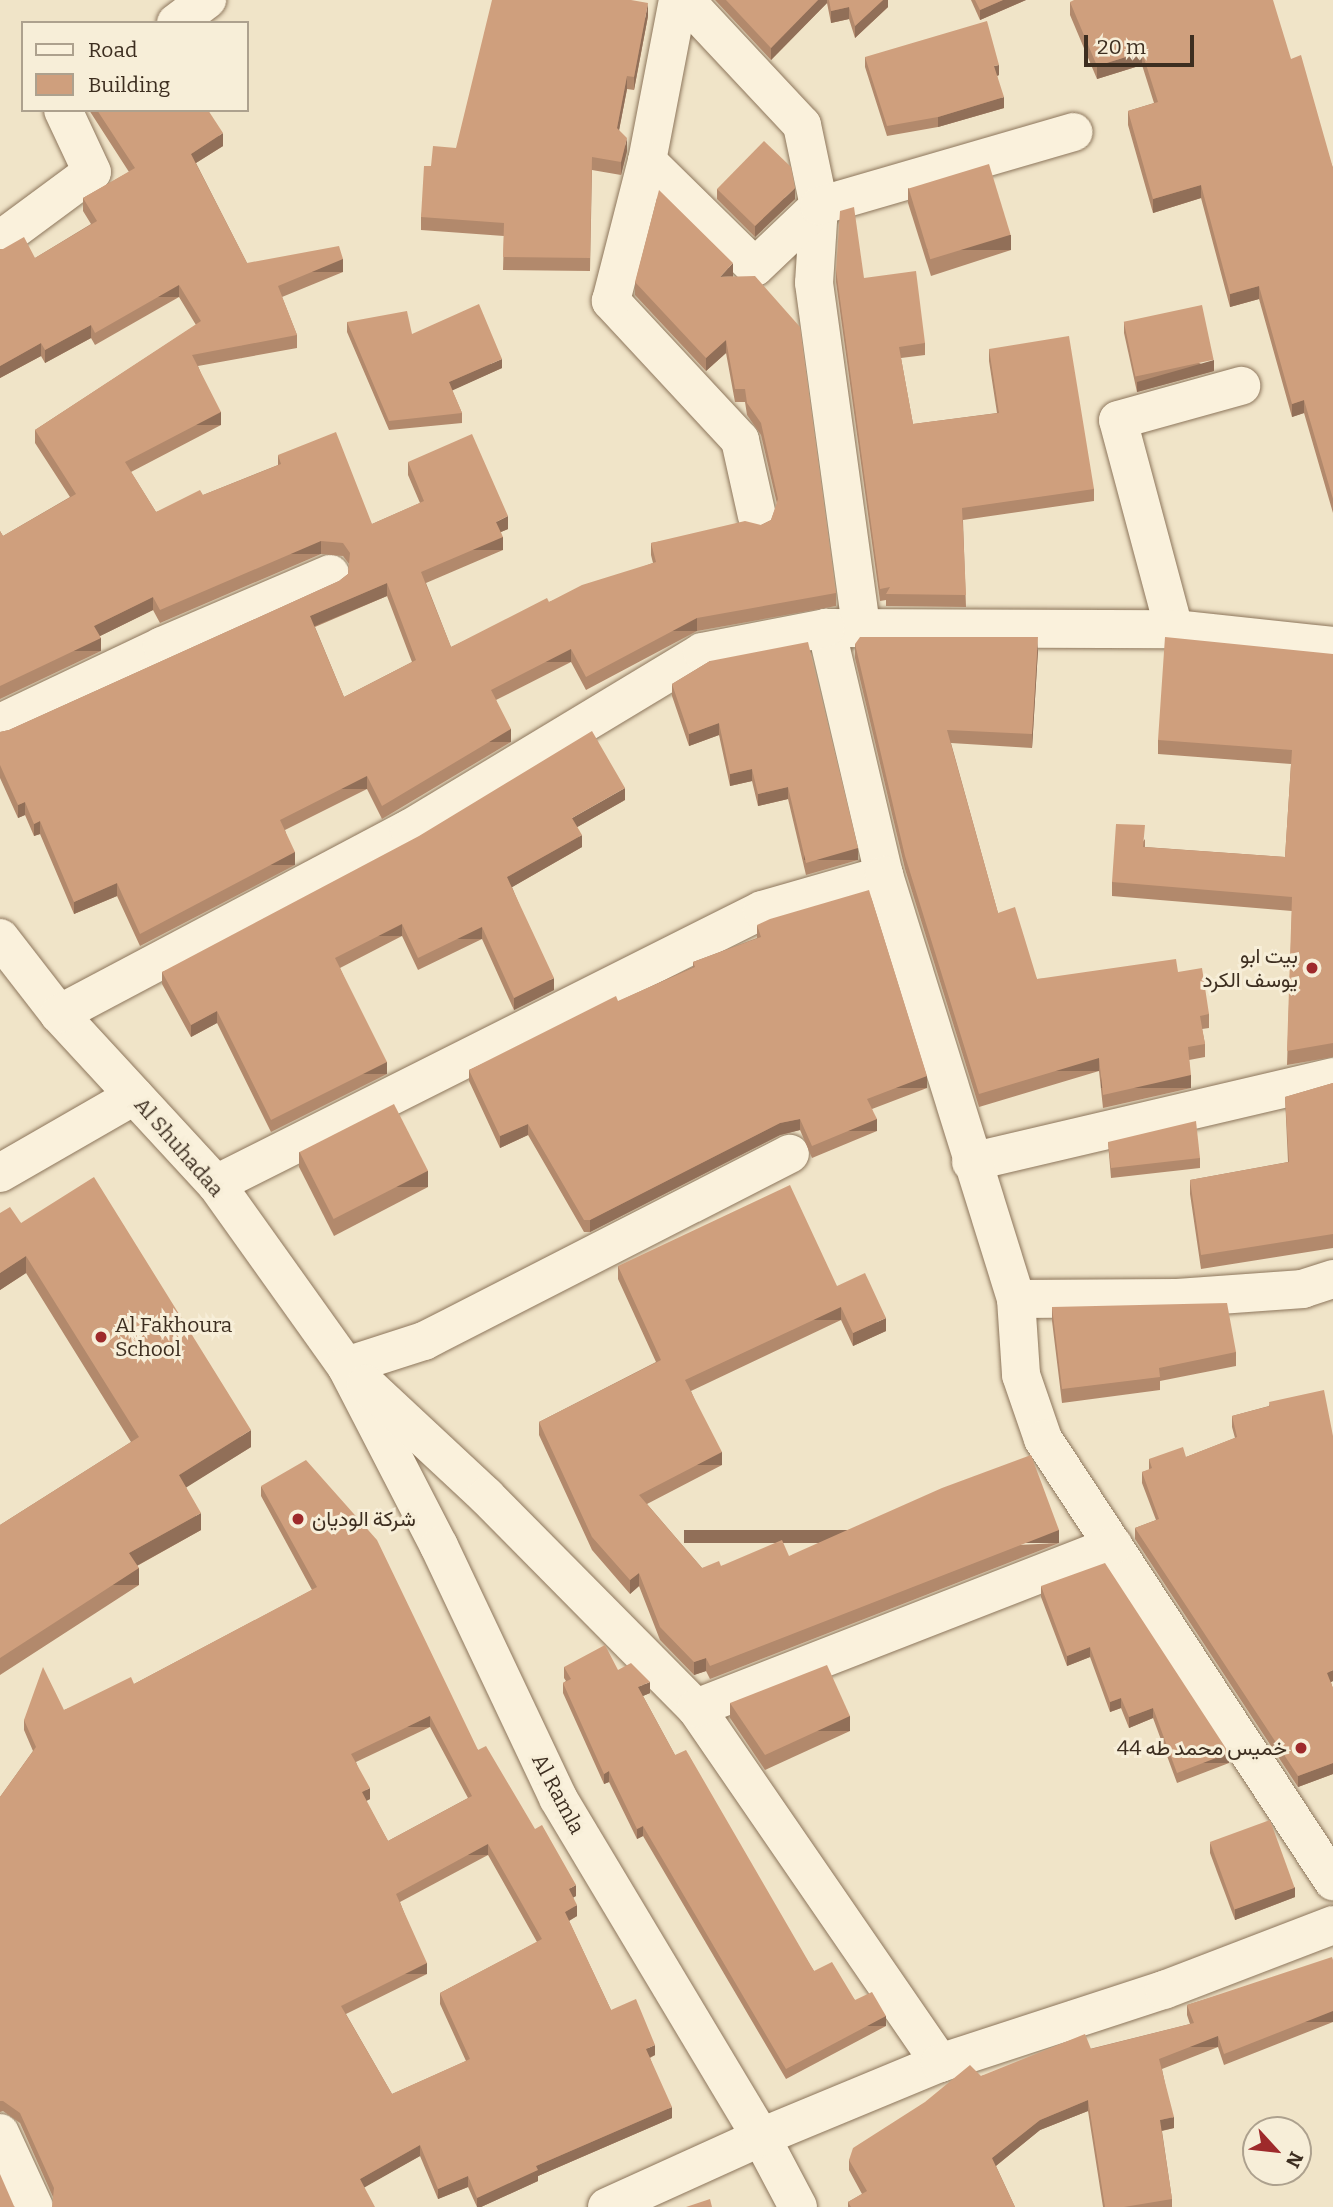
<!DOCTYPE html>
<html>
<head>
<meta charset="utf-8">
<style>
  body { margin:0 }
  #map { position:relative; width:1333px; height:2207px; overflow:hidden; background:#f0e4c8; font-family:Bitter,Vazirmatn,serif }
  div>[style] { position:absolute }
  .roads { filter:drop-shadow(0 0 2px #8d765c) drop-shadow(0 0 2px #8d765c) }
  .minor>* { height:38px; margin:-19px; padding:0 19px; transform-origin:19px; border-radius:19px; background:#faf1dc }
  .wall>* { inset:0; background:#b2896c }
  .shaded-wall>* { inset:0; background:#916f58; transform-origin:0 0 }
  .building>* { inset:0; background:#cf9f7d; transform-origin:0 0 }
  .dots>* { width:19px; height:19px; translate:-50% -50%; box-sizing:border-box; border:4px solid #f7eed8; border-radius:50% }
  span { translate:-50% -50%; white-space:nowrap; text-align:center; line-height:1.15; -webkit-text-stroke:6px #f7eed8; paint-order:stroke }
  .poi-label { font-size:21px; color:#3d2e20 }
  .right { translate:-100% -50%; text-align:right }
  .left { translate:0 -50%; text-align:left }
  .street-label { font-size:21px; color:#3d2e20 }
  .legend { position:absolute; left:21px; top:21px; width:228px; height:91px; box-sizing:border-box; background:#f7eed8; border:2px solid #ada18e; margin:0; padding:9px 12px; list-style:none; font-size:21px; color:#3d2e20 }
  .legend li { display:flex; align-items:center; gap:14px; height:35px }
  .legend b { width:35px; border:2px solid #ada18e }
  .north { position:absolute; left:1242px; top:2116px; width:70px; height:70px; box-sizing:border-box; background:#f7eed8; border:2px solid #ada18e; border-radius:50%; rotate:117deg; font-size:19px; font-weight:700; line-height:28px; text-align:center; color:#3d2e20 }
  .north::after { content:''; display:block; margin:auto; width:24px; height:32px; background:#9e2a2b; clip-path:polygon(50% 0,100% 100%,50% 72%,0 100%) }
  .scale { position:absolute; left:1084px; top:35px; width:110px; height:32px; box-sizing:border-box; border:4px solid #3d2e20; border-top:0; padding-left:9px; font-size:21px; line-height:24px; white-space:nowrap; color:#3d2e20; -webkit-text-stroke:5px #f7eed8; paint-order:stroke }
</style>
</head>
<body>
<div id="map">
  <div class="roads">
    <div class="minor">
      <div style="left:685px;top:0;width:171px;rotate:46.9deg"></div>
      <div style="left:802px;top:125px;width:83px;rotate:78.1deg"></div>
      <div style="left:819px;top:206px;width:77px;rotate:93.7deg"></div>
      <div style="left:814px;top:283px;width:346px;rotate:82.2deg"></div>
      <div style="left:176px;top:23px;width:39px;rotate:-37deg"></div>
      <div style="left:647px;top:161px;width:164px;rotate:-79.1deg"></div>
      <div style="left:0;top:240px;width:114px;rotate:-36.5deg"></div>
      <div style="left:92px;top:172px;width:68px;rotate:-115.1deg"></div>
      <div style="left:757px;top:516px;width:78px;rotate:-102.6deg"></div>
      <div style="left:740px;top:440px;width:190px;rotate:-132.9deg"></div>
      <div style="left:611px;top:301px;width:145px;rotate:-75.6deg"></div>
      <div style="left:647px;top:161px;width:151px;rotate:44.5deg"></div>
      <div style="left:755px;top:267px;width:88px;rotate:-43.6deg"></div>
      <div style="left:819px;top:206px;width:265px;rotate:-16.2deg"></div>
      <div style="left:1174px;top:629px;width:216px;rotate:-105deg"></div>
      <div style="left:1118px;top:420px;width:128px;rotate:-15.5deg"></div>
      <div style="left:0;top:723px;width:179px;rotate:-25.4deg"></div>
      <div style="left:162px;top:646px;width:183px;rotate:-23.2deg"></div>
      <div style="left:884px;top:875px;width:254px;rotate:-103.2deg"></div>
      <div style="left:826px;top:628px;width:348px;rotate:0.2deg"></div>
      <div style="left:1174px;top:629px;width:160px;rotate:6.1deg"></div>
      <div style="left:0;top:938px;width:96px;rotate:52.2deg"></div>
      <div style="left:59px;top:1014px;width:231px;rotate:47.3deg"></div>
      <div style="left:216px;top:1184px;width:224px;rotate:54.5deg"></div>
      <div style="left:346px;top:1366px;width:203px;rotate:62.7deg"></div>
      <div style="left:439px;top:1546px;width:279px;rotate:64.7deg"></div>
      <div style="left:558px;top:1798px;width:395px;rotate:59.1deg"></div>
      <div style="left:761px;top:2137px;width:79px;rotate:62.1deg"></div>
      <div style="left:59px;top:1014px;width:396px;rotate:-27.9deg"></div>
      <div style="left:409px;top:829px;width:342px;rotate:-31.1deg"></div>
      <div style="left:702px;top:652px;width:126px;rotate:-11deg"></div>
      <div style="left:971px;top:1162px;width:372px;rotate:-13.2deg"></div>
      <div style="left:0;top:1173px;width:155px;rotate:-29.9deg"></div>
      <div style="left:216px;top:1184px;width:611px;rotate:-26.65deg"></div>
      <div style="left:762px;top:910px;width:127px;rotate:-16deg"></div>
      <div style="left:884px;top:875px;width:444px;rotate:72.7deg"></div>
      <div style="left:1333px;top:1279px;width:32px;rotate:162deg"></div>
      <div style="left:1303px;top:1289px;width:126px;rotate:175.9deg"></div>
      <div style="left:1177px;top:1298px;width:161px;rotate:179.6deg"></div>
      <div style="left:1016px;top:1299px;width:76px;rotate:86.2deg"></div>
      <div style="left:1021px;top:1375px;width:68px;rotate:71deg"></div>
      <div style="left:1043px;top:1439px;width:529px;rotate:56.73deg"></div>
      <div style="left:346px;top:1366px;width:82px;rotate:-17.8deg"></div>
      <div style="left:424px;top:1341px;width:411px;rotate:-27.1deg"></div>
      <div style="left:366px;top:1384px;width:164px;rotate:43deg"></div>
      <div style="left:486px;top:1496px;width:298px;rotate:45.3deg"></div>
      <div style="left:696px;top:1708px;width:431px;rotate:55.5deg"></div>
      <div style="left:696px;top:1708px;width:448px;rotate:-21.3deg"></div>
      <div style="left:0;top:2133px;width:81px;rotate:65.3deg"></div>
      <div style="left:607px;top:2207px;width:169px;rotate:-24.4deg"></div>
      <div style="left:761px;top:2137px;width:194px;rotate:-22.5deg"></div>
      <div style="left:940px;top:2063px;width:236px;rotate:-18.1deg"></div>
      <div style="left:1164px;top:1990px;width:181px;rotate:-21deg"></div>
    </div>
  </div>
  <div class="wall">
    <div style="clip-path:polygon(715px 0,888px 0,888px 7px,855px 38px,849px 19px,831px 23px,827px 3px,771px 60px)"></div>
    <div style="clip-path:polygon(971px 0,1026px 0,980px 20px)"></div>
    <div style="clip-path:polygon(1070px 2px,1291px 59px,1333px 168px,1333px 513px,1304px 413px,1292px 417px,1259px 299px,1230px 307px,1201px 198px,1153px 213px,1128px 125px,1128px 111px,1154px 103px,1142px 65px,1097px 79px,1070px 15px)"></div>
    <div style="clip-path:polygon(648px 16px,634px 90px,627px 89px,619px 130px,627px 151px,621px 175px,592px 170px,590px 271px,503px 270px,504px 236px,421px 230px,421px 217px,431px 166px,456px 148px)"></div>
    <div style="clip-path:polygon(865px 57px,999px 75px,997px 76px,1004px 108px,938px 127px,887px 136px,865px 67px)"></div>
    <div style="clip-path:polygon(evenodd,89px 110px,208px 110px,223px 146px,196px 163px,247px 263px,343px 272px,282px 297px,297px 335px,297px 348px,198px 366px,221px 425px,131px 472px,156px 512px,203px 495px,278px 465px,278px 455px,372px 524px,420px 503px,408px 475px,408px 462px,508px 529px,501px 532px,503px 550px,426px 583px,451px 647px,549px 602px,653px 563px,651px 555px,651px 543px,761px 525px,771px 520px,777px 504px,761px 435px,747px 415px,745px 402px,735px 402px,726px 353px,706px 371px,635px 295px,635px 282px,733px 276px,836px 593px,836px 606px,697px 631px,586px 690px,571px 662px,496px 700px,511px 742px,382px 819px,367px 789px,285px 830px,295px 865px,140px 946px,117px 896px,74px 914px,40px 834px,34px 836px,25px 815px,18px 818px,0 778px,0 732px,9px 730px,339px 581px,348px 574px,349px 564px,343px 556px,321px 554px,160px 623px,153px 610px,100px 636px,101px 651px,0 699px,0 531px,3px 536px,70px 497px,35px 443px,35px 430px,196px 325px,179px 297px,95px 345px,91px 338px,45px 363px,41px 356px,0 378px,0 249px,35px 258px,91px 224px,83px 211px,83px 198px,129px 172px,89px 110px,387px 596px,412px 662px,344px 697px,315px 627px,387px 596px)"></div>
    <div style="clip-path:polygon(908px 188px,1011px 250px,931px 276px,908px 203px)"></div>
    <div style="clip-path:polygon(717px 189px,795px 199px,755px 237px,717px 199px)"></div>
    <div style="clip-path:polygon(836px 270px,864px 278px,925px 343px,925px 355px,901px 358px,913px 424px,997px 413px,989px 361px,989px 349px,1094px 489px,1094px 501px,963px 520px,966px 607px,886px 606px,886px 600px,880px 601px,836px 282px)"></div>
    <div style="clip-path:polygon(347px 322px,412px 334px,502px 368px,452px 390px,462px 413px,462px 423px,389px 430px,347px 332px)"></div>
    <div style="clip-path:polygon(1124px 322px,1214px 371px,1137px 392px,1124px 333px)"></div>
    <div style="clip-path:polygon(855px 644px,1038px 650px,1032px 748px,951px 743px,998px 913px,1037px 979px,1178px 972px,1209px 1014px,1209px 1028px,1202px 1029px,1205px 1044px,1205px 1057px,1189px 1060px,1191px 1088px,1103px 1108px,1099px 1071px,979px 1107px,905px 869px,855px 658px)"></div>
    <div style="clip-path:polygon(1333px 654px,1333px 1057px,1287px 1065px,1292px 911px,1112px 896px,1112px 882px,1145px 839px,1145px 847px,1285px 857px,1291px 764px,1158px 754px,1158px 740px)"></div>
    <div style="clip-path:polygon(710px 661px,858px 860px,806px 875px,788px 799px,758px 806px,752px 781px,730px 786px,719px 735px,689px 746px,672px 696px,672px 684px)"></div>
    <div style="clip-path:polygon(625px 800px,577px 827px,582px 847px,512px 887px,554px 990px,514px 1010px,482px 939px,418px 970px,402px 936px,340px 968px,387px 1074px,271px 1132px,217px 1023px,191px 1037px,162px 984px,162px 972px)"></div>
    <div style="clip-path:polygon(757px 925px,927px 1088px,872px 1109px,877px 1131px,812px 1158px,800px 1130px,780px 1135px,590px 1232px,584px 1232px,528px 1135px,500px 1148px,469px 1081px,469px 1070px,693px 967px,693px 962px,757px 938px)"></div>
    <div style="clip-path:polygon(1333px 1083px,1333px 1248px,1201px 1269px,1190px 1194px,1190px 1180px,1288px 1162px,1285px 1097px)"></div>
    <div style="clip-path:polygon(1108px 1142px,1200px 1158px,1200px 1168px,1111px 1178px)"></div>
    <div style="clip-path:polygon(299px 1152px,428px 1187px,334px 1236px,299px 1167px)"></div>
    <div style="clip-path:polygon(0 1213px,21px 1223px,251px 1447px,186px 1487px,201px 1530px,137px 1566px,139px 1585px,0 1675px,0 1525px,131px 1442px,26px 1273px,0 1290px)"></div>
    <div style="clip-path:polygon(618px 1266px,837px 1286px,886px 1331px,853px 1346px,841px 1320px,691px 1391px,722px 1465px,647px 1504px,702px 1568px,721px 1566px,789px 1556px,1059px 1543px,710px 1679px,706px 1671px,694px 1675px,660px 1640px,639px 1586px,630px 1594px,592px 1550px,539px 1435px,539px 1422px,656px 1362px,618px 1279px)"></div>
    <div style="clip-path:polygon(1052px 1307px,1236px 1352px,1236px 1366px,1160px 1381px,1160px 1390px,1062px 1403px,1052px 1321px)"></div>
    <div style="clip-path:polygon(1269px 1402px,1333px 1681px,1331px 1682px,1333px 1689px,1333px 1774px,1298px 1787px,1135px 1539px,1135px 1528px,1156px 1520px,1142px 1483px,1142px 1472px,1149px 1470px,1149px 1459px,1186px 1457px,1235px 1438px,1232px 1427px,1232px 1416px,1269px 1406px)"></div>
    <div style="clip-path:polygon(evenodd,261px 1486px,478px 1750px,576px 1896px,573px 1897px,577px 1916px,569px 1921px,611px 2010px,655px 2055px,650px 2058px,672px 2118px,538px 2176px,538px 2181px,481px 2207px,477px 2207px,468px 2187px,438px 2199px,420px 2156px,364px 2187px,53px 2197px,20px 2123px,3px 2111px,0 2112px,0 1797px,33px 1751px,24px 1730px,24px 1720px,64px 1710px,134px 1684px,312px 1590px,261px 1496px,261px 1486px,430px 1727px,468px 1798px,388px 1841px,366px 1801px,370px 1799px,356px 1762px,430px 1727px,261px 1486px,488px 1855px,537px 1942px,440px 1993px,440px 2004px,466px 2061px,392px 2094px,346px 2014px,427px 1974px,400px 1902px,488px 1855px)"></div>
    <div style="clip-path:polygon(1041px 1586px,1229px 1763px,1177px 1783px,1153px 1718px,1129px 1728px,1121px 1708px,1110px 1712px,1090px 1657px,1067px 1666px,1041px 1597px)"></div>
    <div style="clip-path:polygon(564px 1667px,618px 1670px,650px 1693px,643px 1696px,675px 1755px,814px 1971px,855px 2000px,886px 2026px,786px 2079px,643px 1836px,637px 1839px,609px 1782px,604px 1784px,563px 1693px,563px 1683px,566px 1681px,564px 1678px)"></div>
    <div style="clip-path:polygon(730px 1703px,850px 1731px,765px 1770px,730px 1718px)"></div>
    <div style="clip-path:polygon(1210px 1843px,1295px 1897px,1235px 1920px,1210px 1853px)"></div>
    <div style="clip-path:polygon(1333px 1960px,1333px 2022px,1224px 2065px,1218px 2047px,1162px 2069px,1174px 2128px,1162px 2131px,1172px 2199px,1172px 2207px,1103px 2207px,1088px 2111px,1040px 2130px,996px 2166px,1015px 2207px,848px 2207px,848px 2202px,862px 2194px,849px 2170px,849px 2160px,981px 2076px,1190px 2024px,1187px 2015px,1187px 2005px)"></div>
  </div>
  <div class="shaded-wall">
    <div style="clip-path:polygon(818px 0,827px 0,827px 3px,771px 60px,771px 48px)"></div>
    <div style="clip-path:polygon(883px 0,888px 0,888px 7px,855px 38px,855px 26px)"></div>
    <div style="clip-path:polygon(1003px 0,1026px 0,980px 20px,980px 10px)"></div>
    <div style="clip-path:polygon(648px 3px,648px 16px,634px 90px,634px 77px)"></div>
    <div style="clip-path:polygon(849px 7px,849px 19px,831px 23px,831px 11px)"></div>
    <div style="clip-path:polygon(1142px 52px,1142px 65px,1097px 79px,1097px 66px)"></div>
    <div style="clip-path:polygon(999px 65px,999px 75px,994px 77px,994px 66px)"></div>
    <div style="clip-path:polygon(627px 76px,627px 89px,617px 141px,617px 128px)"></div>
    <div style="clip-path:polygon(1004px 97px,1004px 108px,938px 127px,938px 117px)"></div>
    <div style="clip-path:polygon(223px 133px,223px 146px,191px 166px,191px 154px)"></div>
    <div style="clip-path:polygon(627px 138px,627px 151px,621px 175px,621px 162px)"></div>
    <div style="clip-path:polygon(1201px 185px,1201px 198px,1153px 213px,1153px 199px)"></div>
    <div style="clip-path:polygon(795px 188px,795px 199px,755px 237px,755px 226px)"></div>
    <div style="left:1011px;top:235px;width:15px;height:84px;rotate:90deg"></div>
    <div style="left:343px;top:259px;width:13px;height:70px;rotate:90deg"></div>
    <div style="clip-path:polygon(733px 263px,733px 276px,720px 277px)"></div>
    <div style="left:179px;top:285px;width:12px;height:97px;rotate:90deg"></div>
    <div style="clip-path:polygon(1259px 286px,1259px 299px,1230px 307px,1230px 294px)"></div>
    <div style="clip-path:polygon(91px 325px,91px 338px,45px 363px,45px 350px)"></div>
    <div style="clip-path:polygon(726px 340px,726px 353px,706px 371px,706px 358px)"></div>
    <div style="clip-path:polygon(41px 343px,41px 356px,0 378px,0 366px)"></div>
    <div style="clip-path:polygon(502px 359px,502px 368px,449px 392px,449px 382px)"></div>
    <div style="clip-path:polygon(1214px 360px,1214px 371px,1137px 392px,1137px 382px)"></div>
    <div style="clip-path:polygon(1304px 400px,1304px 413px,1292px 417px,1292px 404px)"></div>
    <div style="left:221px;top:412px;width:13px;height:108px;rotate:90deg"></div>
    <div style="clip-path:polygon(508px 516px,508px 529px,496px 534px,496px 522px)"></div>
    <div style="left:503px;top:537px;width:13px;height:89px;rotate:90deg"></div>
    <div style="left:321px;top:541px;width:13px;height:175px;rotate:90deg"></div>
    <div style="clip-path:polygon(387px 583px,387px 596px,310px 628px,310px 616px)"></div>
    <div style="clip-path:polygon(153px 597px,153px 610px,94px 639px,94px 626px)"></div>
    <div style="left:697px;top:618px;width:13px;height:126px;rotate:90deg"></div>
    <div style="clip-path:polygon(1038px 637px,1038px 650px,1032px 748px,1032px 734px)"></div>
    <div style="left:101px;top:638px;width:13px;height:112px;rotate:90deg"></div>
    <div style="left:571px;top:649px;width:13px;height:90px;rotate:90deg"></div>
    <div style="clip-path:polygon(719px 723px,719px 735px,689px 746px,689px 734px)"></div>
    <div style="left:511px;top:729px;width:13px;height:150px;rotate:90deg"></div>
    <div style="clip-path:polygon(752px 769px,752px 781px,730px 786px,730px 774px)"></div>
    <div style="left:367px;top:776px;width:13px;height:97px;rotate:90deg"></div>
    <div style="clip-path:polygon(788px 787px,788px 799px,758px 806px,758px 794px)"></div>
    <div style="clip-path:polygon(625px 788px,625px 800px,572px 830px,572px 818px)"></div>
    <div style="clip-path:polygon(25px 802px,25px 815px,18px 818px,18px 805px)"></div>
    <div style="clip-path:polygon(40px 821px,40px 834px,34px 836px,34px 824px)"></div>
    <div style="clip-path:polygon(582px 835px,582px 847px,507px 890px,507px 877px)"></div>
    <div style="left:858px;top:848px;width:12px;height:54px;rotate:90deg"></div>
    <div style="left:295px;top:852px;width:13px;height:175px;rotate:90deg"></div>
    <div style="clip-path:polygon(117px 883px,117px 896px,74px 914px,74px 902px)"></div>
    <div style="left:402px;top:924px;width:12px;height:75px;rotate:90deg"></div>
    <div style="left:482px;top:927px;width:12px;height:71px;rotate:90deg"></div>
    <div style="clip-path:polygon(554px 978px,554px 990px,514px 1010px,514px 998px)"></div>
    <div style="clip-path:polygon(217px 1011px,217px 1023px,191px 1037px,191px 1025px)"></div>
    <div style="left:1099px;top:1058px;width:13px;height:125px;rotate:90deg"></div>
    <div style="left:387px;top:1062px;width:12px;height:130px;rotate:90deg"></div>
    <div style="left:1191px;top:1075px;width:13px;height:90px;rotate:90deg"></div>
    <div style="left:927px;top:1076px;width:12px;height:64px;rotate:90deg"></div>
    <div style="clip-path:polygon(800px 1119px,800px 1130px,780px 1135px,590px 1232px,590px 1220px,780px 1123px)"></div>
    <div style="left:877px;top:1119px;width:12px;height:70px;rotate:90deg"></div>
    <div style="clip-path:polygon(528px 1124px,528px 1135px,500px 1148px,500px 1136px)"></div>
    <div style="left:428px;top:1171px;width:16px;height:106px;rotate:90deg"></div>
    <div style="clip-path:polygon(26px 1256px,26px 1273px,0 1290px,0 1273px)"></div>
    <div style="left:841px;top:1307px;width:13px;height:172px;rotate:90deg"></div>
    <div style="clip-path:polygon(886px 1318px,886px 1331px,853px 1346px,853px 1333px)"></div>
    <div style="clip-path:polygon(251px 1430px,251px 1447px,179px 1492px,179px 1475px)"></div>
    <div style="left:722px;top:1452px;width:13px;height:93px;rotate:90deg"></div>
    <div style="clip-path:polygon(201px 1513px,201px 1530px,129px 1570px,129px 1553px)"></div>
    <div style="left:1059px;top:1530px;width:13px;height:375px;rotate:90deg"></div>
    <div style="left:139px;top:1568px;width:17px;height:166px;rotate:90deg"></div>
    <div style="clip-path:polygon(639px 1573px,639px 1586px,630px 1594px,630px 1580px)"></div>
    <div style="clip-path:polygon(1090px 1647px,1090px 1657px,1067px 1666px,1067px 1656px)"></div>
    <div style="clip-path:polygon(706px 1658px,706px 1671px,694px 1675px,694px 1662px)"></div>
    <div style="clip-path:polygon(1333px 1670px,1333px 1681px,1327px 1684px,1327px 1673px)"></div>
    <div style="clip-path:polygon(650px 1682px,650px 1693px,638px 1698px,638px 1687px)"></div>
    <div style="clip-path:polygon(1121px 1698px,1121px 1708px,1110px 1712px,1110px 1702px)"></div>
    <div style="clip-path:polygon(1153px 1708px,1153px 1718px,1129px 1728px,1129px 1717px)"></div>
    <div style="left:430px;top:1716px;width:11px;height:88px;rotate:90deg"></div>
    <div style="left:850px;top:1716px;width:15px;height:94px;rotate:90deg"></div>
    <div style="left:1229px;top:1753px;width:10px;height:56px;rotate:90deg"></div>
    <div style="clip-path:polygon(1333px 1763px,1333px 1774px,1298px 1787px,1298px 1776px)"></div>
    <div style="clip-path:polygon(609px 1771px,609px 1782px,604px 1784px,604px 1774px)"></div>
    <div style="clip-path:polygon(370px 1788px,370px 1799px,362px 1803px,362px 1792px)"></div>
    <div style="clip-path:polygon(643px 1826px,643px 1836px,637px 1839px,637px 1829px)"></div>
    <div style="left:488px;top:1844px;width:11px;height:105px;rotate:90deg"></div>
    <div style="clip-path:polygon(576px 1885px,576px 1896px,569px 1900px,569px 1889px)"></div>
    <div style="clip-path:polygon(1295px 1887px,1295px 1897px,1235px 1920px,1235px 1909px)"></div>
    <div style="clip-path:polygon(577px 1905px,577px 1916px,565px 1923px,565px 1912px)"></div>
    <div style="left:427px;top:1963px;width:11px;height:96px;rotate:90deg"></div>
    <div style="left:1333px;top:2011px;width:11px;height:117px;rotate:90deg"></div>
    <div style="left:886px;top:2016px;width:10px;height:113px;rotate:90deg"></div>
    <div style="left:1218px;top:2036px;width:11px;height:63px;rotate:90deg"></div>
    <div style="clip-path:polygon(655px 2045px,655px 2055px,646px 2059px,646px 2049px)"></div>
    <div style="clip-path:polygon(1088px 2100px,1088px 2111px,1040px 2130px,992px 2169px,992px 2158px,1040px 2120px)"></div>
    <div style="clip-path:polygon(672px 2107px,672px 2118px,538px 2176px,538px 2181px,481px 2207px,477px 2207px,477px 2198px,536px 2166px)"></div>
    <div style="clip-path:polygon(1174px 2117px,1174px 2128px,1160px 2131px,1160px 2120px)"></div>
    <div style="clip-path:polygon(420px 2145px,420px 2156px,360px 2190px,360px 2179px)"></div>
    <div style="clip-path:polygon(468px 2176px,468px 2187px,438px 2199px,438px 2189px)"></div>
  </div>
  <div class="building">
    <div style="clip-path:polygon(492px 0,631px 0,648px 3px,634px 77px,627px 76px,617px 128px,627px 138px,621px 162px,592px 157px,590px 258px,503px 257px,504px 223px,421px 217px,424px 166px,431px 166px,433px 146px,456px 148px)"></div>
    <div style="clip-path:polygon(726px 0,818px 0,771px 48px)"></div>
    <div style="clip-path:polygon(829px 0,883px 0,855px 26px,849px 7px,831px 11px)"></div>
    <div style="clip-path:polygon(975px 0,1003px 0,980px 10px)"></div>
    <div style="clip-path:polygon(1074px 0,1273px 0,1291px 59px,1301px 55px,1333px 168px,1333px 499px,1304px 400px,1292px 404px,1259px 286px,1230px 294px,1201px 185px,1153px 199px,1128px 111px,1158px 102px,1142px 52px,1097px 66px,1070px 2px)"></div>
    <div style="clip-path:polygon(987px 21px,999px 65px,994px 66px,1004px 97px,938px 117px,887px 126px,865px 57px)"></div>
    <div style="clip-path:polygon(evenodd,97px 110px,208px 110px,223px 133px,191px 154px,247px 263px,339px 246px,343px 259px,278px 286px,297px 335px,192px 355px,221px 412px,125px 462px,156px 512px,200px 490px,203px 495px,281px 464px,278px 455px,336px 432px,372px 524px,424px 501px,408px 462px,472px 434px,508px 516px,496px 522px,503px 537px,421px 572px,451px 647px,547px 598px,549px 602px,582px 585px,656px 562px,651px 543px,745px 521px,761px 525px,771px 520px,778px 499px,761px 423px,747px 403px,745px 389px,735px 389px,726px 340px,706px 358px,635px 282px,659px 190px,733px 263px,720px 277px,755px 276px,800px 327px,836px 593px,697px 618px,586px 677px,571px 649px,491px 690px,511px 729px,382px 806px,367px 776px,280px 820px,295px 852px,140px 934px,117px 883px,74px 902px,40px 821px,34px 824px,25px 802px,18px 805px,0 765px,0 732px,9px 730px,339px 581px,348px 574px,350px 553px,343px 543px,321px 541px,160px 610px,153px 597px,94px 626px,101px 638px,0 686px,0 531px,3px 536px,76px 494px,35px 430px,201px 321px,179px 285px,95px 333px,91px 325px,45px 350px,41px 343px,0 366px,0 249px,3px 249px,24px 237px,35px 258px,97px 221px,83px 198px,135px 168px,97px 110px,387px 583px,416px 660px,344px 697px,310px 616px,387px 583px)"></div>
    <div style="clip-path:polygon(764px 141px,791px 167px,795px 188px,755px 226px,717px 189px)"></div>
    <div style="left:989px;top:164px;width:74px;height:84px;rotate:73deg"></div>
    <div style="clip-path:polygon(854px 207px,864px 278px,916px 271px,925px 343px,899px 347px,913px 424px,999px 413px,989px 349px,1069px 336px,1094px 489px,962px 508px,966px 595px,886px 594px,890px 587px,880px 589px,836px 270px,840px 211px)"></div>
    <div style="clip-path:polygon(479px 304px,502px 359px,449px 382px,462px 413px,389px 421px,347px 322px,407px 311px,412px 334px)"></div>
    <div style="left:1202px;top:305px;width:56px;height:80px;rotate:78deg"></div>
    <div style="clip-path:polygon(860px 637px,1038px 637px,1032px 734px,947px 730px,998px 913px,1015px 907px,1037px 979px,1176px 959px,1178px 972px,1202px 968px,1209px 1014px,1200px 1016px,1205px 1044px,1188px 1047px,1191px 1075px,1103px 1095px,1099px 1058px,979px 1094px,905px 856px,855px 644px)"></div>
    <div style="clip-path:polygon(1165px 637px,1333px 654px,1333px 1043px,1287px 1051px,1292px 897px,1112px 882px,1116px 824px,1145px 825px,1143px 847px,1285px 857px,1292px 750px,1158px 740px)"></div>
    <div style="clip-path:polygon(808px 642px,858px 848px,806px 863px,788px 787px,758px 794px,752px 769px,730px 774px,719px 723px,689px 734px,672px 684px,710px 661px)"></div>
    <div style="clip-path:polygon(592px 731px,625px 788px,572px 818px,582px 835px,507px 877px,554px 978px,514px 998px,482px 927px,418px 958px,402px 924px,335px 958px,387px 1062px,271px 1120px,217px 1011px,191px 1025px,162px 972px,419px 836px)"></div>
    <div style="clip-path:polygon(869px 890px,927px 1076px,867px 1099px,877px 1119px,812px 1146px,800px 1119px,780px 1123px,590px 1220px,584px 1220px,528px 1124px,500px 1136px,469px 1070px,616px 996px,618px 1001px,695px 967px,693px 962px,761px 937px,757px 925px,770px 919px)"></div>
    <div style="clip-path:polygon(1333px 1083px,1333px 1234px,1201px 1255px,1190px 1180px,1289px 1162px,1285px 1097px)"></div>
    <div style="left:394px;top:1104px;width:75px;height:106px;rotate:63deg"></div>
    <div style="clip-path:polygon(1196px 1121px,1200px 1158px,1111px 1168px,1108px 1142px)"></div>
    <div style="clip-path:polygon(94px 1177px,251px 1430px,179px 1475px,201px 1513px,129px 1553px,139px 1568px,0 1658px,0 1525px,139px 1437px,26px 1256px,0 1273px,0 1213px,10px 1207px,21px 1223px)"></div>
    <div style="clip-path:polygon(790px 1185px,837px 1286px,865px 1273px,886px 1318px,853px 1333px,841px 1307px,685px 1380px,722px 1452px,639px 1495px,702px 1568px,719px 1561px,721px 1566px,782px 1540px,789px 1556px,942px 1488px,1031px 1455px,1059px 1530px,710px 1666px,706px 1658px,694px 1662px,660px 1627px,639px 1573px,630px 1580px,592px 1537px,539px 1422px,661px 1360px,618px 1266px)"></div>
    <div style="clip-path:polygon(1227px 1303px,1236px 1352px,1159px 1368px,1160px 1377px,1062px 1389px,1052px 1307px)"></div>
    <div style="clip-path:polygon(1324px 1390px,1333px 1436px,1333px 1670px,1327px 1673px,1333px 1688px,1333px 1763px,1298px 1776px,1135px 1528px,1159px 1519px,1142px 1472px,1152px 1468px,1149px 1459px,1183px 1447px,1186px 1457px,1237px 1437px,1232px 1416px,1270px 1406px,1269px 1402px)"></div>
    <div style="clip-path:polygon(evenodd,306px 1460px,377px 1540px,478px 1750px,486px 1746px,535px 1829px,542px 1825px,576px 1885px,569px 1889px,577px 1905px,565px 1912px,611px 2010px,636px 1999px,655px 2045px,646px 2049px,672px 2107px,536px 2166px,538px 2170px,477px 2198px,468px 2176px,438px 2189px,420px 2145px,360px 2179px,375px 2207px,52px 2207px,54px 2188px,20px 2113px,3px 2101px,0 2101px,0 1797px,36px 1747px,24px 1720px,43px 1667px,64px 1710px,131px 1677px,134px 1684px,317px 1587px,261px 1486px,306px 1460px,430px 1716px,472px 1796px,388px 1841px,362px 1792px,370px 1788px,351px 1754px,430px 1716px,306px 1460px,488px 1844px,542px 1939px,440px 1993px,470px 2059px,392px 2094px,341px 2006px,427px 1963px,396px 1894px,488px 1844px)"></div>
    <div style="clip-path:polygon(1105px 1563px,1229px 1753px,1177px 1773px,1153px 1708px,1129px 1717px,1121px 1698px,1110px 1702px,1090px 1647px,1067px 1656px,1041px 1586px)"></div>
    <div style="clip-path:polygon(605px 1645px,618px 1670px,631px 1663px,650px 1682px,638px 1687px,675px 1755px,686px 1750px,814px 1971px,832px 1962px,855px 2000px,872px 1992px,886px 2016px,786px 2069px,643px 1826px,637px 1829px,609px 1771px,604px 1774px,563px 1683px,571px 1679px,564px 1667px)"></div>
    <div style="clip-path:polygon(827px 1665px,850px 1716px,765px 1755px,730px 1703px)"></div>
    <div style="left:1270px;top:1820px;width:72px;height:64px;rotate:70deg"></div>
    <div style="clip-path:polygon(1332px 1957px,1333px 1960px,1333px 2011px,1224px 2054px,1218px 2036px,1159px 2059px,1174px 2117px,1160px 2120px,1172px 2199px,1124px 2207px,1105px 2207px,1088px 2100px,1040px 2120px,992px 2158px,1015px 2207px,851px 2207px,848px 2202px,867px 2191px,849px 2160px,853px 2148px,925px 2102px,970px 2065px,981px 2076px,1085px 2034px,1091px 2049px,1194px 2023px,1187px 2005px)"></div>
    <div style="clip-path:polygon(0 2174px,14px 2206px,15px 2207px,0 2207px)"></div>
    <div style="clip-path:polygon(710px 2199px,712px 2207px,686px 2207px)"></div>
  </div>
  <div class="dots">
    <div style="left:1312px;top:968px;background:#9e2a2b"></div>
    <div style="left:101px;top:1337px;background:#9e2a2b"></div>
    <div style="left:298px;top:1519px;background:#9e2a2b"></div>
    <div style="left:1301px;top:1748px;background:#9e2a2b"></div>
  </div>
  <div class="poi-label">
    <span class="right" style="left:1298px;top:968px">بيت ابو<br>يوسف الكرد</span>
    <span class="left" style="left:115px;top:1337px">Al Fakhoura<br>School</span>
    <span class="left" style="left:312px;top:1519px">شركة الوديان</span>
    <span class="right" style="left:1287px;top:1748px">خميس محمد طه 44</span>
  </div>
  <div class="street-label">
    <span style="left:179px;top:1147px;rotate:49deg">Al Shuhadaa</span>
    <span style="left:558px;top:1794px;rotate:62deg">Al Ramla</span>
  </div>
  <ul class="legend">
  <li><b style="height:9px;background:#faf1dc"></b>Road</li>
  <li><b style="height:19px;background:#cf9f7d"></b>Building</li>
  </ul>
  <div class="north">N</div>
  <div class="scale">20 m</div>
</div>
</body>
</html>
